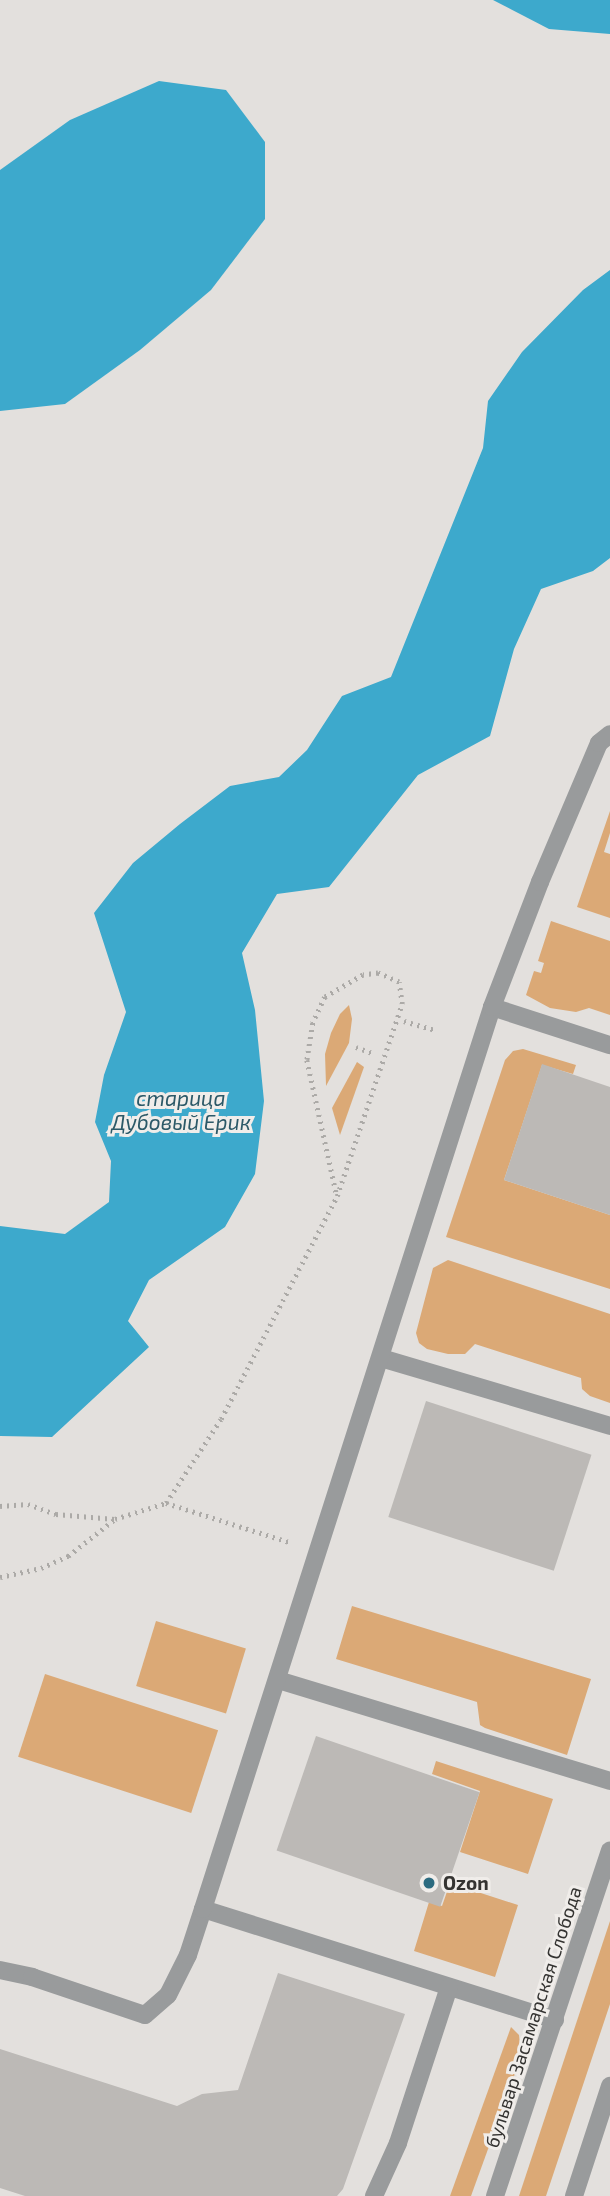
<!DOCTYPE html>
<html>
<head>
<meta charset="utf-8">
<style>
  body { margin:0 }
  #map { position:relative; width:610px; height:2196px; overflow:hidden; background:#e3e0dd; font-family:"Exo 2",sans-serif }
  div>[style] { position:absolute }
  .green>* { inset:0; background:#dba976; transform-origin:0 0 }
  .water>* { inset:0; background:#3da9cc }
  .building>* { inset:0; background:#bcb9b6; transform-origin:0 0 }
  .path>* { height:4.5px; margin-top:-2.25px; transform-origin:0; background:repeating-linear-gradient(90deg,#acaaa7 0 2px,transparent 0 7px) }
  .minor>* { height:18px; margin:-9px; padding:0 9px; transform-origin:9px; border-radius:9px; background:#999b9c }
  .dots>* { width:19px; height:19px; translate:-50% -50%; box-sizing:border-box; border:4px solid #f0edea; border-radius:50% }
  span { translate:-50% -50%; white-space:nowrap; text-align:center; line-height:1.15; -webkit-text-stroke:6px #f0edea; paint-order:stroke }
  .poi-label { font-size:19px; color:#343331; font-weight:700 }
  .left { translate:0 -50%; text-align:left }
  .street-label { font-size:19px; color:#343331 }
  .water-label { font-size:21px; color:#2c5968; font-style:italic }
</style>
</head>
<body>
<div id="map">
  <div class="green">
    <div style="clip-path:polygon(610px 811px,610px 833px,604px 852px,610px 854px,610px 918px,577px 907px)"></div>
    <div style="clip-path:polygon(551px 921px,610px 941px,610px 1015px,589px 1008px,576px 1012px,550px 1008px,526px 995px,534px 971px,541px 973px,544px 963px,538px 961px)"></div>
    <div style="clip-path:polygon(349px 1005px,352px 1019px,349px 1043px,326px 1086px,325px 1054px,331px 1033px,340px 1014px)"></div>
    <div style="clip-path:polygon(523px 1049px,576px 1065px,573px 1074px,542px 1065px,504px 1180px,610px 1215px,610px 1289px,446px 1237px,505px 1060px,513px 1051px)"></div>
    <div style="clip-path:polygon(357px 1062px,364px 1067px,340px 1135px,332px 1108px)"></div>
    <div style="clip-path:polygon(448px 1260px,610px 1314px,610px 1403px,590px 1396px,582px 1389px,581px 1378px,475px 1344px,465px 1354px,448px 1354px,427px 1349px,419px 1343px,416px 1333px,433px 1268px)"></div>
    <div style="clip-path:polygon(352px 1606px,591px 1679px,567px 1755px,485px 1728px,480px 1725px,477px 1702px,336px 1659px)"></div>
    <div style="left:156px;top:1621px;width:94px;height:68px;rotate:17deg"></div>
    <div style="left:45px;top:1674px;width:182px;height:87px;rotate:18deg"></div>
    <div style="clip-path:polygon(436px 1761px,553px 1799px,528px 1874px,460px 1852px,480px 1791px,432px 1774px)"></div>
    <div style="clip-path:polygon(450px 1883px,518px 1905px,495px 1977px,414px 1951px,429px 1902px,442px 1906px)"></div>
    <div style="clip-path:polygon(610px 1921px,610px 2004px,546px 2196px,519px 2196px)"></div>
    <div style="clip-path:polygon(511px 2027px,519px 2035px,521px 2056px,508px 2094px,471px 2196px,450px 2196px)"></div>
  </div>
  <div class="water">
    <div style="clip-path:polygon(493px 0,610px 0,610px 34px,549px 29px)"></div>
    <div style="clip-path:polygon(159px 81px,226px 90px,265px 142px,265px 219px,211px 290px,140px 350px,65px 404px,0 411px,0 170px,70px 120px)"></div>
    <div style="clip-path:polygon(610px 270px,610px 558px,593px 571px,541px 589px,514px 649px,490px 736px,418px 775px,329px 887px,277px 894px,242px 953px,255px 1010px,264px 1101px,255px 1174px,225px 1227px,149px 1280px,128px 1321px,149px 1347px,52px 1437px,0 1436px,0 1226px,65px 1234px,109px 1202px,111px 1161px,95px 1122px,104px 1075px,126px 1012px,94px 913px,133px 863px,180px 824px,230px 786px,279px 777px,307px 750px,342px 696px,391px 677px,483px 448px,488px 401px,522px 352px,583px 290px)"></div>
  </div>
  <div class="building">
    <div style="clip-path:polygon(542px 1064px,610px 1087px,610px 1215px,504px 1180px)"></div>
    <div style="left:426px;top:1401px;width:174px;height:122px;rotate:18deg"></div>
    <div style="left:316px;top:1736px;width:173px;height:121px;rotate:19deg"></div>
    <div style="clip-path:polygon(278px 1973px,405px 2014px,343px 2189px,337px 2196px,25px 2196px,0 2188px,0 2049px,177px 2106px,202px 2094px,238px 2090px)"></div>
  </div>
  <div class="path">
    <div style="left:404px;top:1021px;width:33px;rotate:16deg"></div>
    <div style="left:356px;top:1047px;width:20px;rotate:20deg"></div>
    <div style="left:166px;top:1503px;width:132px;rotate:17.6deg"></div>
    <div style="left:0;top:1506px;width:28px;rotate:-4deg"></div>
    <div style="left:28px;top:1504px;width:30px;rotate:20deg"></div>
    <div style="left:56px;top:1514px;width:59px;rotate:4.8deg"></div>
    <div style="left:0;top:1577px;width:42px;rotate:-12.4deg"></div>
    <div style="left:41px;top:1568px;width:30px;rotate:-24deg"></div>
    <div style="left:68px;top:1556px;width:60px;rotate:-38.2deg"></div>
    <div style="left:115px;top:1519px;width:53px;rotate:-17.4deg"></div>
    <div style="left:166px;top:1503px;width:100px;rotate:-56.8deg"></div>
    <div style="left:221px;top:1419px;width:251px;rotate:-62.5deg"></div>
    <div style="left:337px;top:1196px;width:203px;rotate:-71.3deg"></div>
    <div style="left:402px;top:1004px;width:22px;rotate:-98deg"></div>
    <div style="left:399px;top:982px;width:23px;rotate:-157deg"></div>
    <div style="left:378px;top:973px;width:15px;rotate:172deg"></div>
    <div style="left:363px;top:975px;width:44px;rotate:149.9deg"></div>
    <div style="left:325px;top:997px;width:29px;rotate:115deg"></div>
    <div style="left:313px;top:1023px;width:37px;rotate:99deg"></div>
    <div style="left:307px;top:1060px;width:139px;rotate:77.6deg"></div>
  </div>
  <div class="minor">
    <div style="left:492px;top:1007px;width:124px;rotate:17.9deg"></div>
    <div style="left:381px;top:1358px;width:239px;rotate:16.5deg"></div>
    <div style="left:278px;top:1680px;width:347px;rotate:16.9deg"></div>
    <div style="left:0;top:1970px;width:33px;rotate:12deg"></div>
    <div style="left:32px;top:1977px;width:119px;rotate:18.6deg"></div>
    <div style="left:145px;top:2015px;width:30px;rotate:-41deg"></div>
    <div style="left:168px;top:1995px;width:45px;rotate:-63.4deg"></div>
    <div style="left:188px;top:1955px;width:48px;rotate:-71.9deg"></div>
    <div style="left:555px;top:2020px;width:369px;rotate:-162.5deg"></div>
    <div style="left:203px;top:1909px;width:947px;rotate:-72.23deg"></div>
    <div style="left:492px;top:1007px;width:134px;rotate:-69deg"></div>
    <div style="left:540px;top:882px;width:151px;rotate:-67deg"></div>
    <div style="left:599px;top:743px;width:14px;rotate:-39deg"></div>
    <div style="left:374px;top:2196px;width:58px;rotate:-65.6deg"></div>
    <div style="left:398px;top:2143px;width:164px;rotate:-71.9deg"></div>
    <div style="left:495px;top:2196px;width:364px;rotate:-71.6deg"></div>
    <div style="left:574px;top:2196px;width:116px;rotate:-71.9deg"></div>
  </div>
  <div class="dots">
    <div style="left:429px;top:1883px;background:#2c6b80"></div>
  </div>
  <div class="poi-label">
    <span class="left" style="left:443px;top:1883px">Ozon</span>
  </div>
  <div class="street-label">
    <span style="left:533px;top:2017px;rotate:-72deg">бульвар Засамарская Слобода</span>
  </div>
  <div class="water-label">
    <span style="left:181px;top:1110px">старица<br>Дубовый Ерик</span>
  </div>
</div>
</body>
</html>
